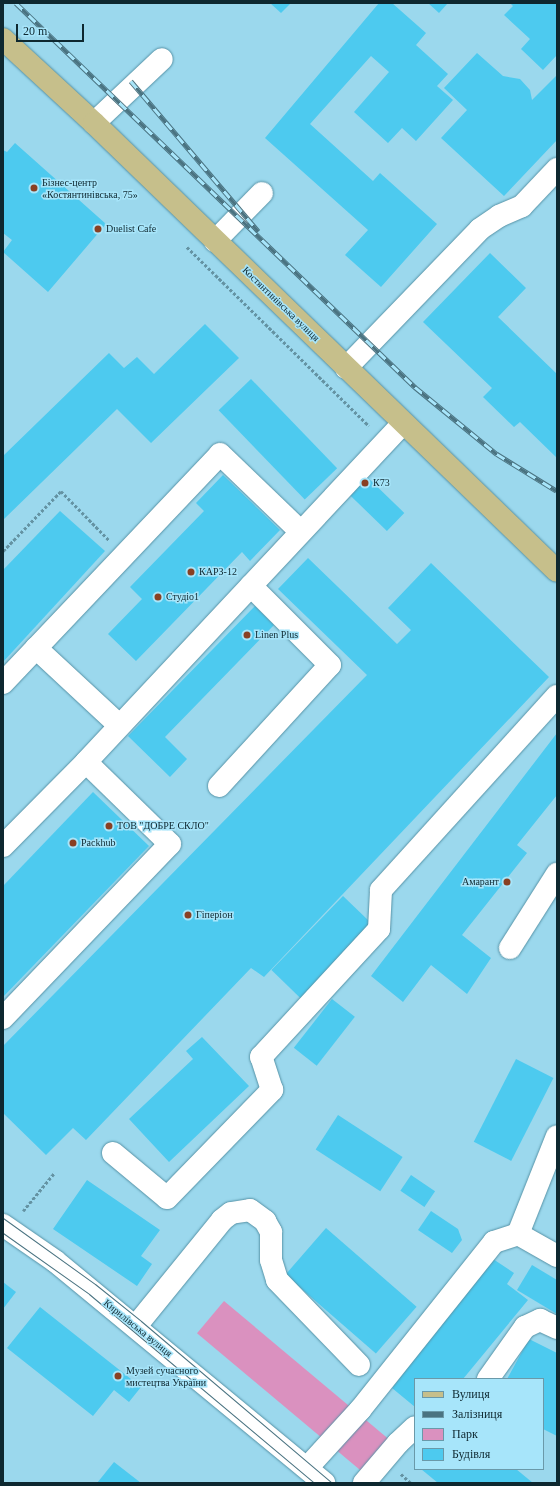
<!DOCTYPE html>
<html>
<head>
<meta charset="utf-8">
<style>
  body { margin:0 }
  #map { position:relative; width:560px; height:1486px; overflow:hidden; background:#9bd8ed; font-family:Georgia,serif }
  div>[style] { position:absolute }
  .green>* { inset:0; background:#da91bf; transform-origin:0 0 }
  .building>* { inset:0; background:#4dcaef; transform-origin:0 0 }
  .path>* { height:2.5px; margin-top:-1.25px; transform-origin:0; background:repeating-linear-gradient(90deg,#6493a3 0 3px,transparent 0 5px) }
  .roads { filter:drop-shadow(0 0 1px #5692a6) drop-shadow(0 0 1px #5692a6) }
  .minor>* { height:22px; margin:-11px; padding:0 11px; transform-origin:11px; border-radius:11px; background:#fff }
  .major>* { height:22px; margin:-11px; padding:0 11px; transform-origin:11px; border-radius:11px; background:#c6bf8b }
  .tram>* { height:1px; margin:-0.5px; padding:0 0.5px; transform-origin:0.5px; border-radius:0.5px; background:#4a7381 }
  .rail>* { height:4.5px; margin-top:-2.25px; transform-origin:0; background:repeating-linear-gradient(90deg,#a7e5fa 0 9px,#4a7381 0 18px); box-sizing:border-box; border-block:1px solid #4a7381 }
  .dots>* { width:11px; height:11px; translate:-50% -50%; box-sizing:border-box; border:2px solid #a7e5fa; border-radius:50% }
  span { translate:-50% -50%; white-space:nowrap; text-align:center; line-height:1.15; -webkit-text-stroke:3px #a7e5fa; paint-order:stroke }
  .poi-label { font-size:10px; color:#0e2830 }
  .left { translate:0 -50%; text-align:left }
  .right { translate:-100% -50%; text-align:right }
  .street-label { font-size:10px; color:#0e2830 }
  .frame { position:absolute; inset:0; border:4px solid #0e2830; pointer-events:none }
  .legend { position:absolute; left:414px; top:1378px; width:130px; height:92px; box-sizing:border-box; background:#a7e5fa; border:1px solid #6a99a9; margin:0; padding:5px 7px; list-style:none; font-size:12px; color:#0e2830 }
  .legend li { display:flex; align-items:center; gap:8px; height:20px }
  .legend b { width:20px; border:1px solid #6a99a9 }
  .scale { position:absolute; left:16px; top:24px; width:68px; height:18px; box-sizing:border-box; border:2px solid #0e2830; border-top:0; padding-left:5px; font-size:12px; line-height:14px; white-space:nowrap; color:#0e2830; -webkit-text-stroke:3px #a7e5fa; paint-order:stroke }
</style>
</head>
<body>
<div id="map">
  <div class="green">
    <div style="left:224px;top:1301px;width:216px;height:42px;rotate:40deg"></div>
  </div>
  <div class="building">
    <div style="clip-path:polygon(270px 3px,291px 3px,281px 13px)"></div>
    <div style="clip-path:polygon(379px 3px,392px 3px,426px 33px,416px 45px,448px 74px,437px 86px,453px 100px,416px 141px,402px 128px,388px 143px,354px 112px,389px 72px,371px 56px,310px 124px,373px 181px,380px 173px,437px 224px,381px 287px,345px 255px,368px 230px,265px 138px)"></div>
    <div style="clip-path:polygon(428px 3px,448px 3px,439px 13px)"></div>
    <div style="clip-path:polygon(510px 3px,557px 3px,557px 55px,543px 70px,521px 49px,530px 39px,504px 15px,513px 6px)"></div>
    <div style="clip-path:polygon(477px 53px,503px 76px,520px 79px,530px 90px,532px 100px,557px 75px,557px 140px,504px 196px,441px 138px,467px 110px,444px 88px)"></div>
    <div style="clip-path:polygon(15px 143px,106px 224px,48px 292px,3px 252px,12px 240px,3px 233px,3px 150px,7px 152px)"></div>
    <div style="clip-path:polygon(490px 253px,526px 288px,498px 317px,557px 374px,557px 458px,520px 422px,514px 427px,483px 397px,492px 388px,423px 322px)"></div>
    <div style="clip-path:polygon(205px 324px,239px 358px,151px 443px,117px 409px,3px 520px,3px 456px,109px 353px,124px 368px,137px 357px,154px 374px)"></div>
    <div style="left:251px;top:379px;width:124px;height:45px;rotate:46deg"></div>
    <div style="left:364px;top:474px;width:56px;height:25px;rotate:44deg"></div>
    <div style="clip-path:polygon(223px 475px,280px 530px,250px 561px,242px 552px,136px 661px,108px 634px,142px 599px,130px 587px,204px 511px,196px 503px)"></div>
    <div style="clip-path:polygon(60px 511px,105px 551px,3px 662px,3px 570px)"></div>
    <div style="clip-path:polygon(308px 558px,397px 644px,411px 630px,388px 608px,431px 563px,549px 677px,264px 977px,251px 968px,86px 1140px,73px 1128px,46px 1155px,3px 1113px,3px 1046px,367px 675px,278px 589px)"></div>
    <div style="clip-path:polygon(255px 606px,274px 625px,165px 737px,187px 759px,170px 777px,128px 736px)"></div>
    <div style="clip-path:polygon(557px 733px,557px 795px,517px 845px,527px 853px,462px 935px,491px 958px,467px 994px,431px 965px,403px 1002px,371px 976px)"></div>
    <div style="clip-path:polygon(93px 792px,149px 846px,3px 997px,3px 886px)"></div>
    <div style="left:343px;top:896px;width:43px;height:103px;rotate:44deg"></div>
    <div style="left:332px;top:999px;width:29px;height:62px;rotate:38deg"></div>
    <div style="clip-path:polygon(202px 1037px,249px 1086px,169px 1162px,129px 1119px,193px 1059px,186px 1051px)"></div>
    <div style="left:516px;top:1059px;width:42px;height:93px;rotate:27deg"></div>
    <div style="left:338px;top:1115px;width:77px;height:41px;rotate:33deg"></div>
    <div style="left:411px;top:1175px;width:29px;height:19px;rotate:34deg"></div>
    <div style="clip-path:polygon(87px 1180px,160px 1230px,141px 1256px,152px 1264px,137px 1286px,53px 1229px)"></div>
    <div style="clip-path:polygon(431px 1211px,458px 1229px,462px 1240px,452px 1253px,418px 1230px)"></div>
    <div style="left:326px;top:1228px;width:120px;height:62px;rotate:41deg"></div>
    <div style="clip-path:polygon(493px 1259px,514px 1273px,507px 1284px,528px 1300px,463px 1379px,415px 1379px,415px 1407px,392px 1388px)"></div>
    <div style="clip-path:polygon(532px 1265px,557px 1280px,557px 1314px,517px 1290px)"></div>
    <div style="clip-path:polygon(3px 1282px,16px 1292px,3px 1309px)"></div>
    <div style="clip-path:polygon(40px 1307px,141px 1387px,129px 1402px,114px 1390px,93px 1416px,7px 1348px)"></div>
    <div style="clip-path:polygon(529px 1339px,557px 1353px,557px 1436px,543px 1429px,543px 1379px,507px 1379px)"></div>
    <div style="clip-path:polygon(114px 1462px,141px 1483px,97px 1483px)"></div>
    <div style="clip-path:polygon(421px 1469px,516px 1469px,533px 1483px,438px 1483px)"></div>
  </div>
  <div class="path">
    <div style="left:187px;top:247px;width:255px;rotate:44.5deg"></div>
    <div style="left:3px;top:551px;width:83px;rotate:-46deg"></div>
    <div style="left:61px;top:491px;width:69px;rotate:45.6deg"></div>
    <div style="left:23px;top:1211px;width:50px;rotate:-50.6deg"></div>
    <div style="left:401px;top:1474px;width:13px;rotate:42deg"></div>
  </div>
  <div class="roads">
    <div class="minor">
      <div style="left:94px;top:123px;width:93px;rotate:-43.3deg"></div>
      <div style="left:215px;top:241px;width:67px;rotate:-45.6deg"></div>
      <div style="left:346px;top:368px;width:193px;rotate:-46deg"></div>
      <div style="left:480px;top:229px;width:23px;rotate:-34deg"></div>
      <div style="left:499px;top:216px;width:25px;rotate:-23deg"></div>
      <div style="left:522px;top:206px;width:51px;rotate:-46.6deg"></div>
      <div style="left:36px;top:648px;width:113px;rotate:42.9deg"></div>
      <div style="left:3px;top:683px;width:315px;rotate:-46.5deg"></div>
      <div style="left:220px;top:454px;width:112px;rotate:43.9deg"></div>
      <div style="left:219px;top:786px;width:164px;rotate:-47.5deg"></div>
      <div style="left:330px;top:665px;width:112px;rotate:-135deg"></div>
      <div style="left:3px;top:846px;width:118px;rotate:-45.3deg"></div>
      <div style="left:86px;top:762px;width:464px;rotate:-46.9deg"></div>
      <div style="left:510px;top:948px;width:88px;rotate:-57.6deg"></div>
      <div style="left:3px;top:1018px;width:241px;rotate:-46.2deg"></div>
      <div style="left:170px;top:844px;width:117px;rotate:-135.7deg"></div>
      <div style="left:113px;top:1153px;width:70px;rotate:39.8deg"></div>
      <div style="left:167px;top:1198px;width:151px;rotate:-45.8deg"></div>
      <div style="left:272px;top:1090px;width:35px;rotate:-108deg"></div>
      <div style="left:261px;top:1057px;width:174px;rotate:-47.3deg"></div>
      <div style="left:379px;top:929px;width:39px;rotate:-87deg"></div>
      <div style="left:381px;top:890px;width:262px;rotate:-47.8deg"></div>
      <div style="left:3px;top:1225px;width:63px;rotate:34.7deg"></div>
      <div style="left:55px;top:1261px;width:349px;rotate:39.5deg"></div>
      <div style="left:518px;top:1234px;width:45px;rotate:29.4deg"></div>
      <div style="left:136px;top:1326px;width:136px;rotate:-50.9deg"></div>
      <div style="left:222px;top:1220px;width:11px;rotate:-38deg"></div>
      <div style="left:231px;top:1213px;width:19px;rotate:-9deg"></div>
      <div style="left:250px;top:1210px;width:19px;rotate:36deg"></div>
      <div style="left:265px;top:1221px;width:13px;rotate:61deg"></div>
      <div style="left:271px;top:1232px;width:28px;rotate:90deg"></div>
      <div style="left:271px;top:1260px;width:21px;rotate:73deg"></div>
      <div style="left:277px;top:1280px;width:118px;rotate:46deg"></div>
      <div style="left:488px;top:1379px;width:64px;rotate:-54.6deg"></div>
      <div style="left:525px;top:1327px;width:17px;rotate:-25deg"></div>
      <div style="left:540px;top:1320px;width:19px;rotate:25deg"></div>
      <div style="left:307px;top:1468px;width:79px;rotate:-47.6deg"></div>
      <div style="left:360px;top:1410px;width:215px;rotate:-51.4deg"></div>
      <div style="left:494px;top:1242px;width:25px;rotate:-18deg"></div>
      <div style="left:518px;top:1234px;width:105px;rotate:-68.3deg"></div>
      <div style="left:364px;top:1483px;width:52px;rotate:-49.6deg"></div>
      <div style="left:398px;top:1443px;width:23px;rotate:-43deg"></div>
    </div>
    <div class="major">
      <div style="left:3px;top:39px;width:124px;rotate:42.7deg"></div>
      <div style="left:94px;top:123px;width:644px;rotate:44.06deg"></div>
    </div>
  </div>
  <div class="tram">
    <div style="left:3px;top:1218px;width:113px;rotate:35.7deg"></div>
    <div style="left:95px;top:1284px;width:59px;rotate:38.8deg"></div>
    <div style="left:141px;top:1321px;width:250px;rotate:40.3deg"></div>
    <div style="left:3px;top:1233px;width:105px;rotate:35.3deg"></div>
    <div style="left:89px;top:1294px;width:294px;rotate:40deg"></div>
  </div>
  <div class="rail">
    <div style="left:16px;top:3px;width:554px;rotate:43.9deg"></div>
    <div style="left:415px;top:387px;width:106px;rotate:39.3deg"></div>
    <div style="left:497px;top:454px;width:70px;rotate:31.7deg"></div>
    <div style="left:131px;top:81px;width:197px;rotate:49.7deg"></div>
  </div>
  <div class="dots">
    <div style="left:34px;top:188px;background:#894023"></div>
    <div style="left:98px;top:229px;background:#894023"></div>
    <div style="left:365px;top:483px;background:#894023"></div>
    <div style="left:191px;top:572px;background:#894023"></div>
    <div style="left:158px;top:597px;background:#894023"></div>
    <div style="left:247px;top:635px;background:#894023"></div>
    <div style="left:109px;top:826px;background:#894023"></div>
    <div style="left:73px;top:843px;background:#894023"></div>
    <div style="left:507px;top:882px;background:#894023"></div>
    <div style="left:188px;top:915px;background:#894023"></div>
    <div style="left:118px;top:1376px;background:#894023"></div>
  </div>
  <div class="poi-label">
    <span class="left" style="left:42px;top:188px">Бізнес-центр<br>«Костянтинівська, 75»</span>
    <span class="left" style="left:106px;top:229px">Duelist Cafe</span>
    <span class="left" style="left:373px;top:483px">К73</span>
    <span class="left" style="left:199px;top:572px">КАРЗ-12</span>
    <span class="left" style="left:166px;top:597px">Студіо1</span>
    <span class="left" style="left:255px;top:635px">Linen Plus</span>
    <span class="left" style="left:117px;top:826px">ТОВ "ДОБРЕ СКЛО"</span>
    <span class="left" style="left:81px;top:843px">Packhub</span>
    <span class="right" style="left:499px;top:882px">Амарант</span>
    <span class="left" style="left:196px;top:915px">Гіперіон</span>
    <span class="left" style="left:126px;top:1376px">Музей сучасного<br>мистецтва України</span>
  </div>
  <div class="street-label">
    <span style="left:281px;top:304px;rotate:44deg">Костянтинівська вулиця</span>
    <span style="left:138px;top:1328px;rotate:39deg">Кирилівська вулиця</span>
  </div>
  <div class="frame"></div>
  <ul class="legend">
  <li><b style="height:5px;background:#c6bf8b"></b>Вулиця</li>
  <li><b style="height:5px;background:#4a7381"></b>Залізниця</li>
  <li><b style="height:11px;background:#da91bf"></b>Парк</li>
  <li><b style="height:11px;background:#4dcaef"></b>Будівля</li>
  </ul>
  <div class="scale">20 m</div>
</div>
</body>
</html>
